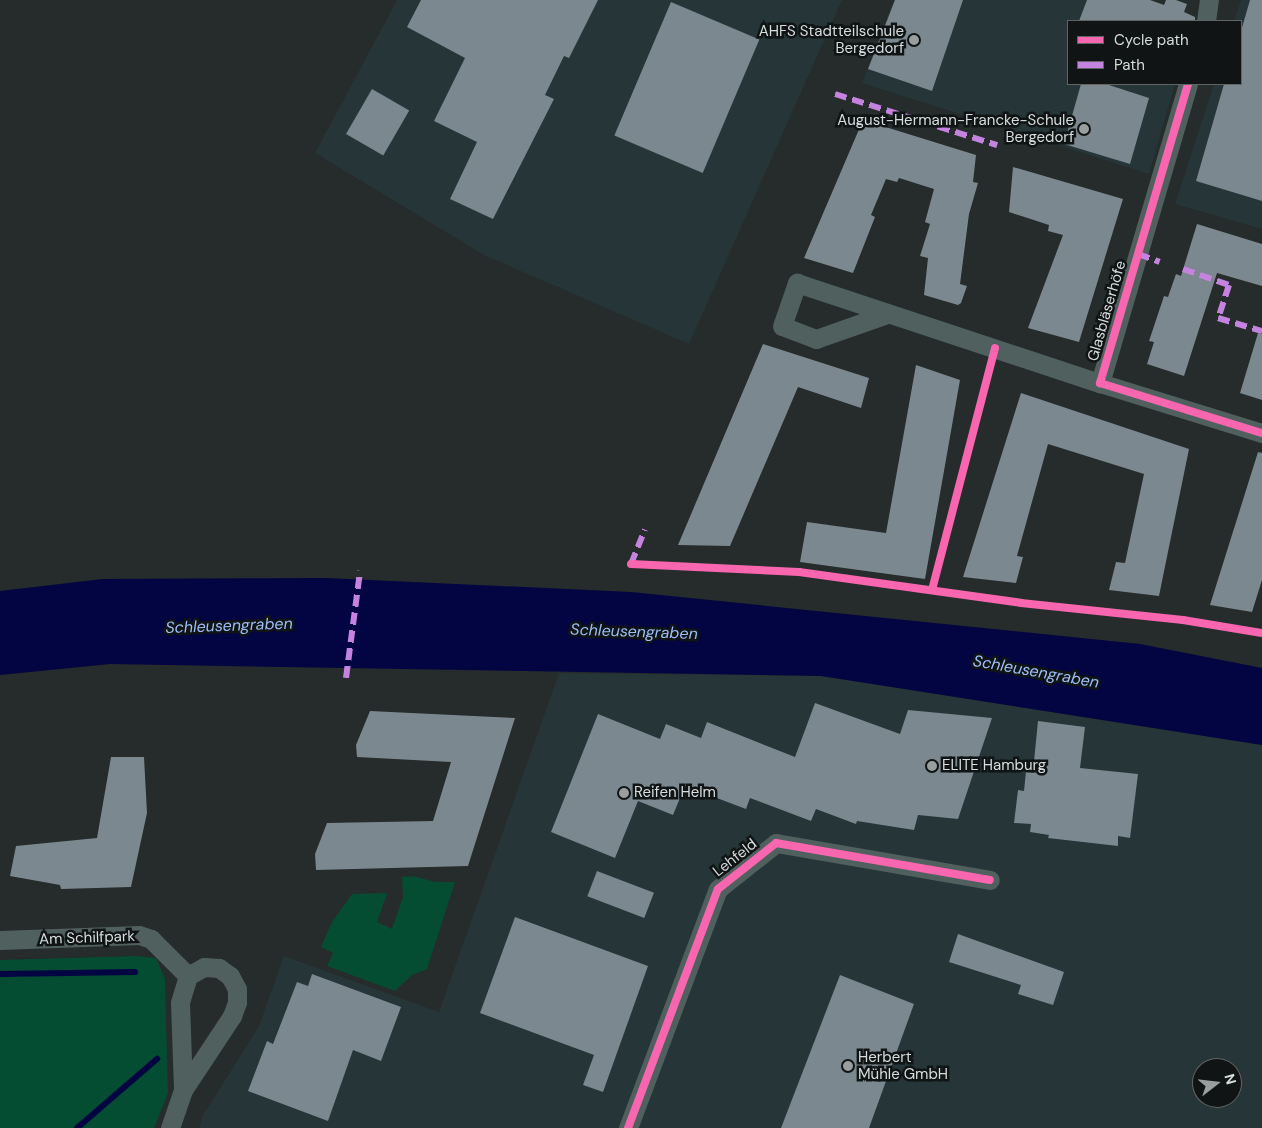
<!DOCTYPE html>
<html>
<head>
<meta charset="utf-8">
<style>
  body { margin:0 }
  #map { position:relative; width:1262px; height:1128px; overflow:hidden; background:#262b2b; font-family:"DM Sans",sans-serif }
  div>[style] { position:absolute }
  .built>* { inset:0; background:#253538 }
  .green>* { inset:0; background:#054d32 }
  .water>* { inset:0; background:#030442 }
  .stream>* { height:6px; margin:-3px; padding:0 3px; transform-origin:3px; border-radius:3px; background:#030442 }
  .building>* { inset:0; background:#7b888f; transform-origin:0 0 }
  .street>* { height:19px; margin:-9.5px; padding:0 9.5px; transform-origin:9.5px; border-radius:9.5px; background:#50605e }
  .quiet>* { height:6px; margin-top:-3px; transform-origin:0; background:repeating-linear-gradient(90deg,#c483df 0 12px,transparent 0 18px) }
  .cycleway>* { height:8px; margin:-4px; padding:0 4px; transform-origin:4px; border-radius:4px; background:#f766af }
  .dots>* { width:14px; height:14px; translate:-50% -50%; box-sizing:border-box; border:2px solid #101414; border-radius:50% }
  span { translate:-50% -50%; white-space:nowrap; text-align:center; line-height:1.15; -webkit-text-stroke:5px #101414; paint-order:stroke }
  .poi-label { font-size:15px; color:#d7ddde }
  .right { translate:-100% -50%; text-align:right }
  .left { translate:0 -50%; text-align:left }
  .street-label { font-size:15px; color:#d7ddde }
  .water-label { font-size:16px; color:#9cbffc; font-style:italic }
  .legend { position:absolute; left:1067px; top:20px; width:175px; height:65px; box-sizing:border-box; background:#101414; border:1px solid #606465; margin:0; padding:6px 9px; list-style:none; font-size:15px; color:#d7ddde }
  .legend li { display:flex; align-items:center; gap:10px; height:25px }
  .legend b { width:25px; border:1px solid #606465 }
  .north { position:absolute; left:1192px; top:1058px; width:50px; height:50px; box-sizing:border-box; background:#101414; border:1px solid #606465; border-radius:50%; rotate:74deg; font-size:14px; font-weight:700; line-height:20px; text-align:center; color:#d7ddde }
  .north::after { content:''; display:block; margin:auto; width:18px; height:22px; background:#999f9f; clip-path:polygon(50% 0,100% 100%,50% 72%,0 100%) }
</style>
</head>
<body>
<div id="map">
  <div class="built">
    <div style="clip-path:polygon(397px 0,842px 0,689px 344px,484px 255px,315px 153px)"></div>
    <div style="clip-path:polygon(894px 0,1116px 0,1138px 21px,1068px 21px,1068px 84px,1175px 84px,1149px 174px,862px 83px)"></div>
    <div style="clip-path:polygon(1241px 0,1262px 0,1262px 229px,1175px 204px,1214px 84px,1241px 84px,1241px 21px,1234px 21px)"></div>
    <div style="clip-path:polygon(evenodd,559px 673px,821px 676px,1262px 745px,1262px 1128px,199px 1128px,203px 1115px,259px 1026px,284px 956px,439px 1012px,559px 673px,1202px 1068px,1232px 1068px,1232px 1098px,1202px 1098px,1202px 1068px)"></div>
  </div>
  <div class="green">
    <div style="clip-path:polygon(414px 876px,435px 882px,455px 882px,427px 969px,412px 975px,395px 991px,327px 966px,333px 953px,321px 947px,332px 922px,352px 894px,387px 893px,377px 922px,392px 929px,403px 897px,402px 877px)"></div>
    <div style="clip-path:polygon(136px 956px,156px 958px,165px 979px,168px 1093px,154px 1128px,0 1128px,0 960px)"></div>
  </div>
  <div class="water">
    <div style="clip-path:polygon(326px 578px,631px 592px,1140px 644px,1262px 668px,1262px 745px,821px 676px,110px 664px,0 675px,0 591px,103px 579px)"></div>
  </div>
  <div class="stream">
    <div style="left:0;top:974px;width:135px;rotate:-0.8deg"></div>
    <div style="left:77px;top:1128px;width:106px;rotate:-40.8deg"></div>
  </div>
  <div class="building">
    <div style="clip-path:polygon(421px 0,598px 0,569px 58px,564px 56px,545px 95px,554px 99px,493px 219px,450px 199px,477px 142px,434px 121px,465px 58px,407px 27px)"></div>
    <div style="clip-path:polygon(895px 0,963px 0,932px 91px,868px 69px)"></div>
    <div style="clip-path:polygon(1087px 0,1150px 0,1164px 5px,1166px 0,1176px 0,1187px 4px,1184px 12px,1195px 17px,1195px 21px,1079px 21px)"></div>
    <div style="clip-path:polygon(1250px 0,1262px 0,1262px 201px,1196px 181px,1224px 84px,1241px 84px,1241px 31px)"></div>
    <div style="left:671px;top:2px;width:96px;height:145px;rotate:23deg"></div>
    <div style="clip-path:polygon(1081px 84px,1106px 84px,1149px 98px,1130px 164px,1064px 144px)"></div>
    <div style="left:372px;top:89px;width:43px;height:52px;rotate:30deg"></div>
    <div style="clip-path:polygon(863px 120px,976px 155px,973px 182px,978px 183px,969px 214px,960px 284px,967px 286px,961px 303px,958px 305px,924px 295px,928px 258px,920px 256px,930px 224px,925px 222px,934px 189px,899px 178px,897px 182px,886px 179px,871px 215px,875px 217px,853px 273px,804px 258px)"></div>
    <div style="clip-path:polygon(1013px 167px,1123px 199px,1079px 342px,1028px 328px,1063px 235px,1048px 231px,1049px 225px,1009px 212px)"></div>
    <div style="clip-path:polygon(1197px 224px,1262px 244px,1262px 286px,1217px 273px,1184px 376px,1147px 364px,1154px 342px,1149px 341px,1164px 296px,1168px 297px,1176px 274px,1181px 276px)"></div>
    <div style="clip-path:polygon(1258px 333px,1262px 334px,1262px 400px,1240px 393px)"></div>
    <div style="clip-path:polygon(763px 344px,869px 378px,861px 408px,798px 387px,730px 546px,678px 545px)"></div>
    <div style="clip-path:polygon(916px 365px,960px 380px,925px 579px,800px 562px,807px 522px,886px 533px)"></div>
    <div style="clip-path:polygon(1021px 393px,1189px 449px,1159px 596px,1109px 590px,1116px 562px,1125px 563px,1144px 474px,1048px 444px,1017px 556px,1023px 557px,1016px 583px,963px 577px)"></div>
    <div style="clip-path:polygon(1258px 452px,1262px 453px,1262px 580px,1252px 612px,1210px 605px)"></div>
    <div style="clip-path:polygon(815px 703px,900px 734px,908px 710px,992px 718px,958px 819px,918px 815px,914px 830px,857px 821px,856px 824px,816px 809px,811px 821px,750px 798px,746px 809px,685px 786px,673px 815px,638px 801px,615px 858px,551px 832px,598px 714px,660px 739px,666px 724px,701px 738px,707px 722px,795px 757px)"></div>
    <div style="clip-path:polygon(370px 711px,515px 718px,468px 866px,316px 870px,315px 854px,327px 823px,433px 821px,451px 762px,357px 757px,356px 745px)"></div>
    <div style="clip-path:polygon(1038px 721px,1085px 727px,1080px 768px,1138px 774px,1130px 838px,1118px 836px,1118px 846px,1048px 838px,1049px 835px,1030px 832px,1031px 824px,1014px 823px,1018px 790px,1024px 791px,1027px 761px,1034px 761px)"></div>
    <div style="clip-path:polygon(111px 757px,144px 757px,147px 813px,131px 887px,61px 889px,60px 885px,10px 876px,16px 846px,97px 838px)"></div>
    <div style="left:597px;top:871px;width:61px;height:27px;rotate:21deg"></div>
    <div style="clip-path:polygon(515px 917px,648px 966px,603px 1092px,583px 1085px,594px 1055px,480px 1013px)"></div>
    <div style="clip-path:polygon(958px 934px,1064px 972px,1053px 1005px,1018px 994px,1021px 985px,949px 962px)"></div>
    <div style="clip-path:polygon(312px 974px,401px 1007px,381px 1061px,353px 1050px,328px 1121px,248px 1091px,267px 1041px,273px 1044px,297px 982px,308px 986px)"></div>
    <div style="clip-path:polygon(840px 975px,914px 1004px,869px 1128px,781px 1128px)"></div>
  </div>
  <div class="street">
    <div style="left:1206px;top:21px;width:21px;rotate:-82deg"></div>
    <div style="left:1188px;top:84px;width:312px;rotate:106.4deg"></div>
    <div style="left:1100px;top:383px;width:170px;rotate:17.2deg"></div>
    <div style="left:887px;top:314px;width:75px;rotate:160.6deg"></div>
    <div style="left:816px;top:339px;width:36px;rotate:-159deg"></div>
    <div style="left:782px;top:326px;width:46px;rotate:-70.8deg"></div>
    <div style="left:797px;top:283px;width:319px;rotate:18.3deg"></div>
    <div style="left:0;top:940px;width:139px;rotate:-2.1deg"></div>
    <div style="left:139px;top:935px;width:13px;rotate:18deg"></div>
    <div style="left:151px;top:939px;width:52px;rotate:45deg"></div>
    <div style="left:170px;top:1128px;width:40px;rotate:-71.1deg"></div>
    <div style="left:183px;top:1090px;width:89px;rotate:-56.5deg"></div>
    <div style="left:232px;top:1016px;width:15px;rotate:-70deg"></div>
    <div style="left:237px;top:1002px;width:13px;rotate:-90deg"></div>
    <div style="left:237px;top:989px;width:15px;rotate:-118deg"></div>
    <div style="left:230px;top:976px;width:14px;rotate:-144deg"></div>
    <div style="left:219px;top:968px;width:15px;rotate:-176deg"></div>
    <div style="left:204px;top:967px;width:18px;rotate:151deg"></div>
    <div style="left:188px;top:976px;width:28px;rotate:107deg"></div>
    <div style="left:180px;top:1003px;width:87px;rotate:88deg"></div>
    <div style="left:628px;top:1128px;width:255px;rotate:-69.4deg"></div>
    <div style="left:718px;top:889px;width:74px;rotate:-38.4deg"></div>
    <div style="left:776px;top:843px;width:217px;rotate:9.8deg"></div>
  </div>
  <div class="quiet">
    <div style="left:835px;top:94px;width:170px;rotate:17.5deg"></div>
    <div style="left:1138px;top:254px;width:23px;rotate:20deg"></div>
    <div style="left:1183px;top:269px;width:49px;rotate:19.2deg"></div>
    <div style="left:1229px;top:285px;width:35px;rotate:108deg"></div>
    <div style="left:1218px;top:318px;width:46px;rotate:16.5deg"></div>
    <div style="left:631px;top:564px;width:37px;rotate:-68deg"></div>
    <div style="left:346px;top:678px;width:108px;rotate:-82.5deg"></div>
  </div>
  <div class="cycleway">
    <div style="left:1188px;top:84px;width:312px;rotate:106.4deg"></div>
    <div style="left:1100px;top:383px;width:170px;rotate:17.2deg"></div>
    <div style="left:631px;top:564px;width:168px;rotate:2.7deg"></div>
    <div style="left:799px;top:572px;width:224px;rotate:7.9deg"></div>
    <div style="left:1021px;top:603px;width:163px;rotate:6deg"></div>
    <div style="left:1183px;top:620px;width:80px;rotate:9.3deg"></div>
    <div style="left:932px;top:590px;width:250px;rotate:-75.4deg"></div>
    <div style="left:628px;top:1128px;width:255px;rotate:-69.4deg"></div>
    <div style="left:718px;top:889px;width:74px;rotate:-38.4deg"></div>
    <div style="left:776px;top:843px;width:217px;rotate:9.8deg"></div>
  </div>
  <div class="dots">
    <div style="left:914px;top:40px;background:#999f9f"></div>
    <div style="left:1084px;top:129px;background:#999f9f"></div>
    <div style="left:932px;top:766px;background:#999f9f"></div>
    <div style="left:624px;top:793px;background:#999f9f"></div>
    <div style="left:848px;top:1066px;background:#999f9f"></div>
  </div>
  <div class="poi-label">
    <span class="right" style="left:904px;top:40px">AHFS Stadtteilschule<br>Bergedorf</span>
    <span class="right" style="left:1074px;top:129px">August-Hermann-Francke-Schule<br>Bergedorf</span>
    <span class="left" style="left:942px;top:766px">ELITE Hamburg</span>
    <span class="left" style="left:634px;top:793px">Reifen Helm</span>
    <span class="left" style="left:858px;top:1066px">Herbert<br>Mühle GmbH</span>
  </div>
  <div class="street-label">
    <span style="left:1107px;top:311px;rotate:-74deg">Glasbläserhöfe</span>
    <span style="left:735px;top:858px;rotate:-38deg">Lehfeld</span>
    <span style="left:87px;top:938px;rotate:-2deg">Am Schilfpark</span>
  </div>
  <div class="water-label">
    <span style="left:229px;top:626px;rotate:-2deg">Schleusengraben</span>
    <span style="left:634px;top:632px;rotate:2deg">Schleusengraben</span>
    <span style="left:1036px;top:672px;rotate:10deg">Schleusengraben</span>
  </div>
  <ul class="legend">
  <li><b style="height:6px;background:#f766af"></b>Cycle path</li>
  <li><b style="height:6px;background:#c483df"></b>Path</li>
  </ul>
  <div class="north">N</div>
</div>
</body>
</html>
